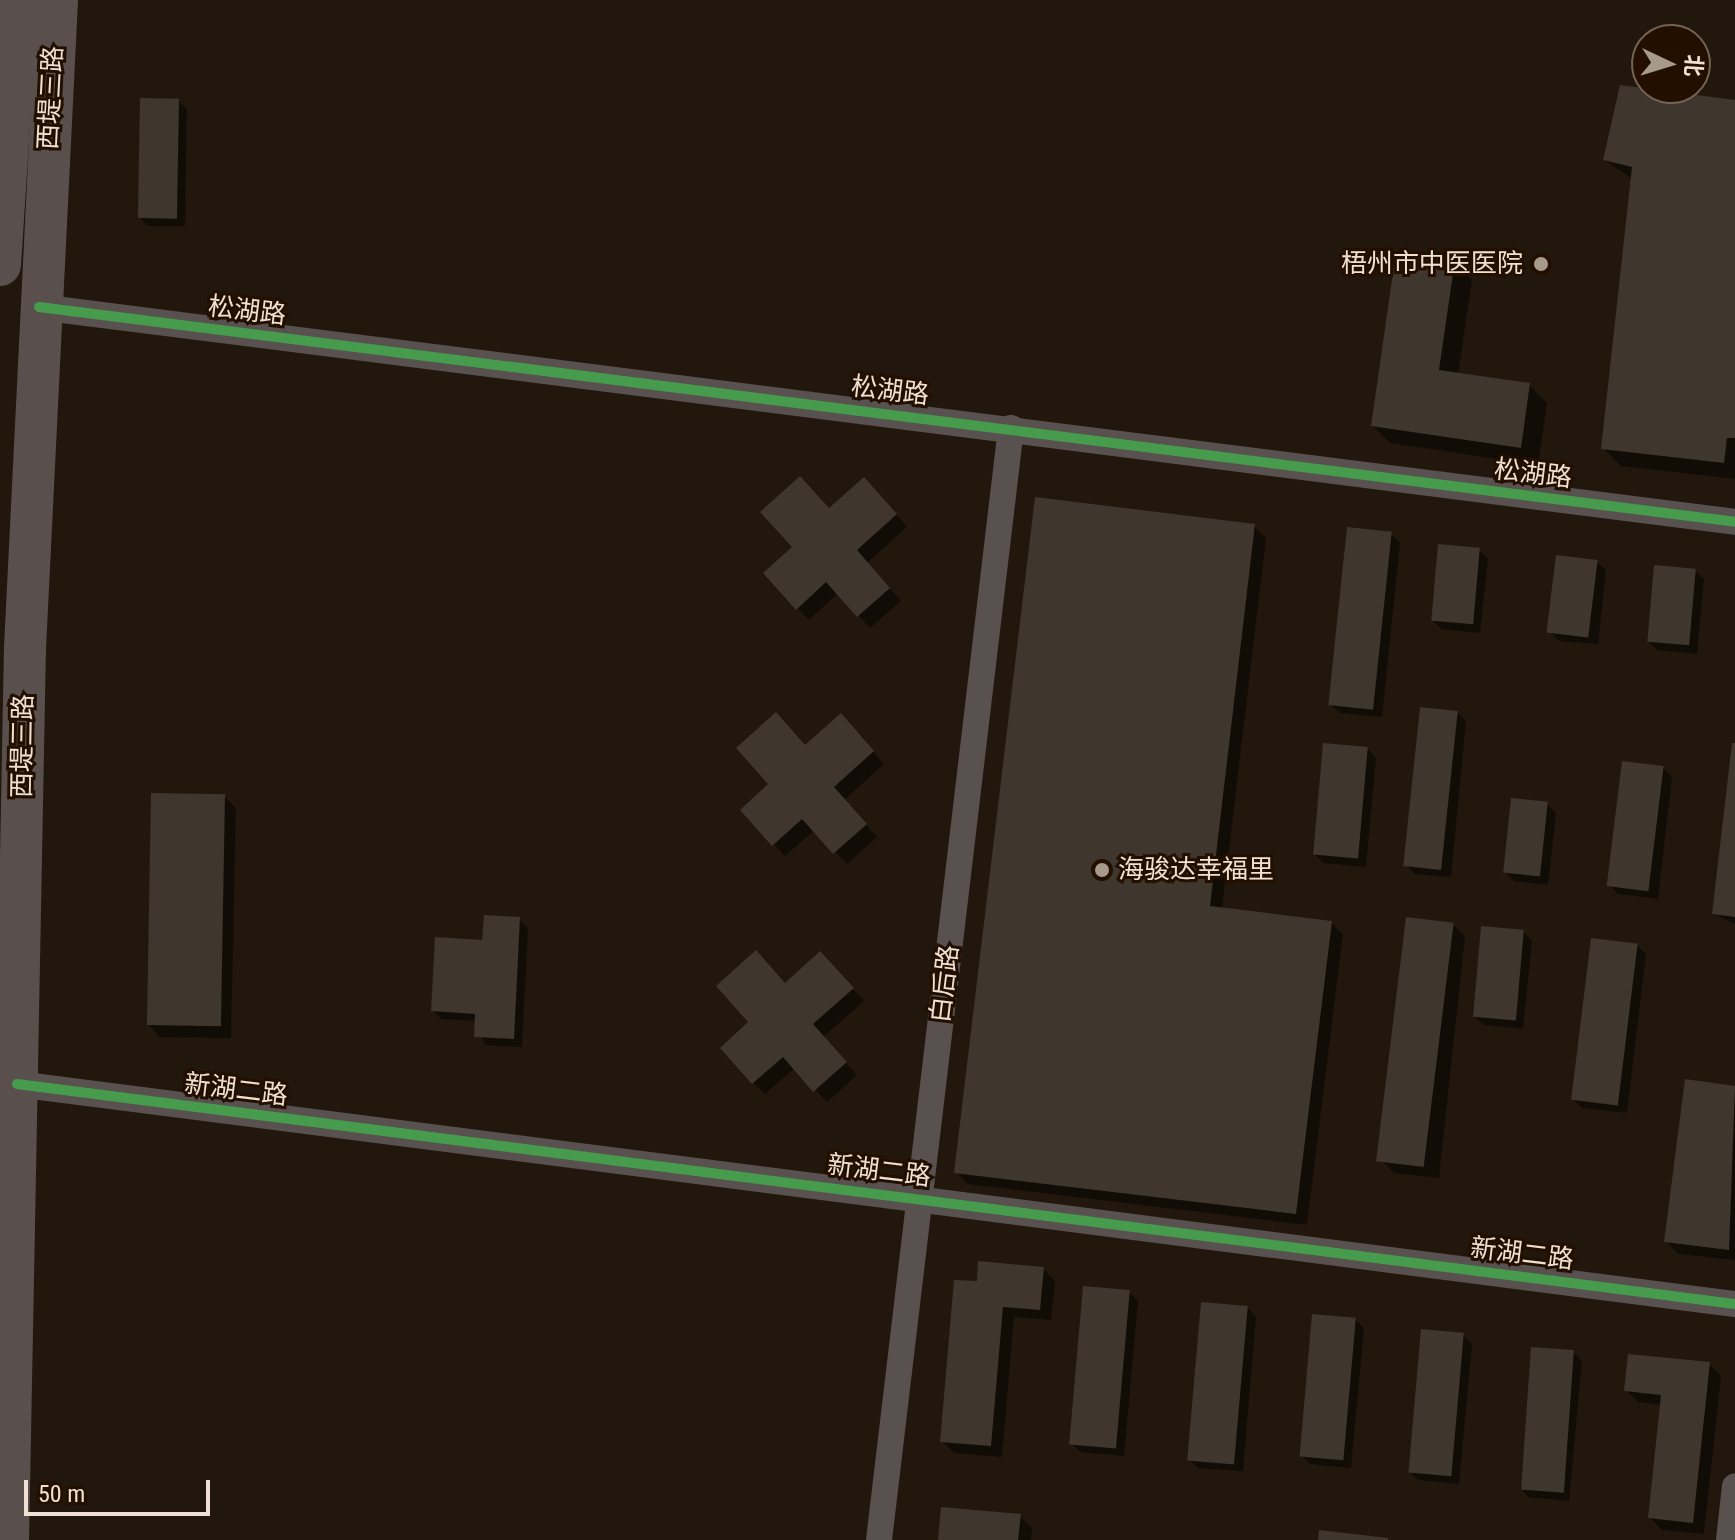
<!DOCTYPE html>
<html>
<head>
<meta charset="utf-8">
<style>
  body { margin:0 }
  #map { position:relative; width:1735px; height:1540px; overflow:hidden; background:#22170c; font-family:"Roboto Condensed","Noto Sans SC",sans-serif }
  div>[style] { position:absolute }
  .shadow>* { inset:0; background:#0007 }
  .building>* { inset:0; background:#3f362d; transform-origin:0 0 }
  .minor>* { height:26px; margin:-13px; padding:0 13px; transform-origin:13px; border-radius:13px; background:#585150 }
  .primary>* { height:42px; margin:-21px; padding:0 21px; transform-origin:21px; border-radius:21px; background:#59504d }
  .cycleway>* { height:10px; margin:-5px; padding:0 5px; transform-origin:5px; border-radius:5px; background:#469c4c }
  .dots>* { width:22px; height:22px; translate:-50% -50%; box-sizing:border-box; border:4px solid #220f00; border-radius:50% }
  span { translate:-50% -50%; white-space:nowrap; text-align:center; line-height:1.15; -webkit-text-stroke:6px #220f00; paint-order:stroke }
  .street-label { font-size:26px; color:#efe0d3 }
  .poi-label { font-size:26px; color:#efe0d3 }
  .right { translate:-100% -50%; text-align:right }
  .left { translate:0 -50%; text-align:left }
  .north { position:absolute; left:1631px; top:24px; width:80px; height:80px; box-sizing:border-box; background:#220f00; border:2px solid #746354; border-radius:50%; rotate:94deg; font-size:22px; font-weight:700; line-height:32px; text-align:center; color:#efe0d3 }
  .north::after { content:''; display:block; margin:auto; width:28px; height:36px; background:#a79a8d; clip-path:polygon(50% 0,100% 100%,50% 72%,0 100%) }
  .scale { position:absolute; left:24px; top:1480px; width:186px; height:36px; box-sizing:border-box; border:4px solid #efe0d3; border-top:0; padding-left:10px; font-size:24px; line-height:28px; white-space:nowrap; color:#efe0d3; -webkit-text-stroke:6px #220f00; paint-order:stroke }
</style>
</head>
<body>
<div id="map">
  <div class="shadow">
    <div style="clip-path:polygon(178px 101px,187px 109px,185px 226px,148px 226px,139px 217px)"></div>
    <div style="clip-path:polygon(1735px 102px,1735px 479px,1621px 466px,1603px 448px,1632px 179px,1605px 160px)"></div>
    <div style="clip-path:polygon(1454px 262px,1472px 280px,1458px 375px,1529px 385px,1547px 403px,1538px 465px,1390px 443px,1373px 426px)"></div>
    <div style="clip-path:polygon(876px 491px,907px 527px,867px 563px,901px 601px,870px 628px,838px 593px,809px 620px,797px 608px)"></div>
    <div style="clip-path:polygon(1254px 526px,1266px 538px,1222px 909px,1331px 922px,1343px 934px,1307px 1225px,968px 1184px,956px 1172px)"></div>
    <div style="clip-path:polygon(1391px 534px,1400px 543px,1382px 717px,1339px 713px,1331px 704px)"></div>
    <div style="clip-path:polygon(1479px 550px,1488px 559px,1480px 633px,1441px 629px,1432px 620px)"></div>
    <div style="clip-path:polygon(1597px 562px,1606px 570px,1598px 644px,1559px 641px,1550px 632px)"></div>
    <div style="clip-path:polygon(1695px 571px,1704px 579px,1697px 654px,1657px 650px,1648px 641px)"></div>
    <div style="clip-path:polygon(1458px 713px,1466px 722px,1451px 877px,1415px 874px,1406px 865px)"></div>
    <div style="clip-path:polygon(852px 727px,884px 764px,844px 800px,877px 837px,847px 864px,815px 830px,785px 856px,742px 810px,806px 747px)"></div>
    <div style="clip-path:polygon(1735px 745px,1735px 924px,1714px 914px)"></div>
    <div style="clip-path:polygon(1368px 749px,1376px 758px,1366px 867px,1323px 863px,1315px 855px)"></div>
    <div style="clip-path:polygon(1663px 768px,1672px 777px,1658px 899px,1618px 894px,1610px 885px)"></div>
    <div style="clip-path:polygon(224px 796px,236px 808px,231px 1038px,160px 1037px,149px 1025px)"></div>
    <div style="clip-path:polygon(1547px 804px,1556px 813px,1548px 885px,1514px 881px,1505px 872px)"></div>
    <div style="clip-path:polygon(519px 919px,528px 928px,522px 1047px,485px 1045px,477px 1021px,441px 1019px,433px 1011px,484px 942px)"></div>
    <div style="clip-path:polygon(1453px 925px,1465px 936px,1439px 1178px,1394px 1173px,1382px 1161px)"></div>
    <div style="clip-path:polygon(1524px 932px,1532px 941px,1523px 1029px,1483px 1025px,1474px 1016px)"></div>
    <div style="clip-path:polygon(1637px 945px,1646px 954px,1627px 1113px,1582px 1108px,1573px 1099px)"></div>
    <div style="clip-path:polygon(832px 966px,864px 1001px,823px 1037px,857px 1075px,827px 1102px,795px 1068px,765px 1094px,753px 1083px,785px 985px)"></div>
    <div style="clip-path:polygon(1686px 1082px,1735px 1088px,1735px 1260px,1678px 1254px,1667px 1242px)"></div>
    <div style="clip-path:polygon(1043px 1269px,1055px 1281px,1051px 1320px,1014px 1317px,1002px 1457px,954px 1453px,942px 1441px,978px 1283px)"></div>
    <div style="clip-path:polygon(1129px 1292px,1138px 1301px,1124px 1456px,1080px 1452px,1071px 1443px)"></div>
    <div style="clip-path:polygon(1248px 1308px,1256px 1317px,1243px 1471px,1198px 1468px,1189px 1459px)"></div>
    <div style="clip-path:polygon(1355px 1319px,1364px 1328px,1351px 1468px,1310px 1464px,1302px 1456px)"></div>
    <div style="clip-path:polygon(1463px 1335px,1472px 1344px,1459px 1484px,1418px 1480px,1409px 1471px)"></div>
    <div style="clip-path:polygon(1573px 1352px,1582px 1361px,1569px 1501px,1528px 1497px,1520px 1488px)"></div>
    <div style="clip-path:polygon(1709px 1364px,1721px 1376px,1704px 1534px,1662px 1530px,1650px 1518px,1662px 1405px,1638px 1402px,1626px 1390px)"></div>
    <div style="clip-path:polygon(1020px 1516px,1032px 1528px,1031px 1540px,940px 1540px)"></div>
  </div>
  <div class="building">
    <div style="clip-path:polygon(1620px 85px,1735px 100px,1735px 438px,1727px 438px,1724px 463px,1601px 449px,1632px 167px,1603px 160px)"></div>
    <div style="left:140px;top:98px;width:39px;height:120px;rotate:1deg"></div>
    <div style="clip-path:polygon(1396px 252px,1455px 260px,1439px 370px,1530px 383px,1521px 448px,1371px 426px)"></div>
    <div style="clip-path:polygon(800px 476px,829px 508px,864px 477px,897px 514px,857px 550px,890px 588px,857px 617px,826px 582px,796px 610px,763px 573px,792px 547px,760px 512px)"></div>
    <div style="clip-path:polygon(1035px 497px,1255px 524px,1210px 906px,1332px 921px,1296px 1214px,954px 1173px)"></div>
    <div style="left:1347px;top:527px;width:45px;height:179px;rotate:6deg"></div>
    <div style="left:1438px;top:544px;width:42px;height:77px;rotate:5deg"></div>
    <div style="left:1556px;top:555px;width:42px;height:78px;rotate:7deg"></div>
    <div style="left:1654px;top:565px;width:42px;height:77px;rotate:5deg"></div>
    <div style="left:1420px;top:707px;width:38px;height:160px;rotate:6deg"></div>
    <div style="clip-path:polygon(776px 712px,805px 745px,841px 713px,874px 751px,834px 787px,867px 824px,833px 854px,802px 819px,772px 846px,740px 810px,768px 784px,736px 748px)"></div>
    <div style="left:1323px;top:743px;width:45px;height:112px;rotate:5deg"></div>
    <div style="clip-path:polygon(1732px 743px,1735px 743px,1735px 917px,1712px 914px)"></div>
    <div style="left:1622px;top:761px;width:42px;height:126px;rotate:7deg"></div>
    <div style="left:151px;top:793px;width:74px;height:232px;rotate:1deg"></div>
    <div style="left:1511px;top:798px;width:37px;height:75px;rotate:6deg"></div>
    <div style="clip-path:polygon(484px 915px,520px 917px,514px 1039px,474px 1037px,475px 1014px,431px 1011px,435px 937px,482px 940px)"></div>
    <div style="left:1406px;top:917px;width:48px;height:246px;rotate:7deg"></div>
    <div style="left:1481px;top:926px;width:43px;height:91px;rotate:5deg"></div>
    <div style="left:1591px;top:938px;width:47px;height:163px;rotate:7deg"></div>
    <div style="clip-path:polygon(756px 950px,785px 983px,820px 951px,854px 988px,813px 1024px,847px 1062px,813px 1092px,783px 1057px,752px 1084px,720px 1048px,748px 1022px,716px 986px)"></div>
    <div style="clip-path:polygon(1685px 1079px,1735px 1086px,1729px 1250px,1664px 1242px)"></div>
    <div style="clip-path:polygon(978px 1261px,1044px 1267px,1040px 1310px,1003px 1307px,991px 1446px,940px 1442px,954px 1280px,977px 1281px)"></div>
    <div style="left:1083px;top:1286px;width:47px;height:159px;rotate:5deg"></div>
    <div style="left:1201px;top:1302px;width:47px;height:159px;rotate:5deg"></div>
    <div style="left:1312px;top:1314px;width:44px;height:143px;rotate:5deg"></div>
    <div style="left:1421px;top:1329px;width:43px;height:144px;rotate:5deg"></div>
    <div style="left:1531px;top:1347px;width:43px;height:143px;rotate:4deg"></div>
    <div style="clip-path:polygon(1628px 1354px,1710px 1362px,1693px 1523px,1648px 1518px,1661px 1395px,1624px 1391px)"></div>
    <div style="clip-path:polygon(941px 1507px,1021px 1514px,1018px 1540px,938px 1540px)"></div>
    <div style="clip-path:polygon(1319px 1530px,1388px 1538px,1388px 1540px,1318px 1540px)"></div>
  </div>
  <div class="minor">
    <div style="left:39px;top:307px;width:1710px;rotate:7.22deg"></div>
    <div style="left:17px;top:1084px;width:1732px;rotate:7.3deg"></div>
    <div style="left:879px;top:1540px;width:1120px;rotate:-83.23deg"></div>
    <div style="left:1729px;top:1540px;width:54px;rotate:-83.7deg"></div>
  </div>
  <div class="primary">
    <div style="left:0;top:265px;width:266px;rotate:-86.3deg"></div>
    <div style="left:8px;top:1540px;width:892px;rotate:-88.91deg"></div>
    <div style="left:25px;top:648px;width:649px;rotate:-87.17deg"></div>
  </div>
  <div class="cycleway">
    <div style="left:39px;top:307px;width:1710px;rotate:7.22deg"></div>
    <div style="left:17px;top:1084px;width:1732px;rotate:7.3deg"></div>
  </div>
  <div class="dots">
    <div style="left:1541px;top:264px;background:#a79a8d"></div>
    <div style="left:1102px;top:870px;background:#a79a8d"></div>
  </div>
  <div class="street-label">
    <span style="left:51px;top:98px;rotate:-87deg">西堤三路</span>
    <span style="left:247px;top:311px;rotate:7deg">松湖路</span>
    <span style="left:890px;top:391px;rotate:7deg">松湖路</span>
    <span style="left:1533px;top:474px;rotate:7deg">松湖路</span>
    <span style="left:23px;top:746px;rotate:-89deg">西堤三路</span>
    <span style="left:945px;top:984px;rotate:-83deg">白后路</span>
    <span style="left:236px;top:1090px;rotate:7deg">新湖二路</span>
    <span style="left:879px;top:1171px;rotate:7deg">新湖二路</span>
    <span style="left:1522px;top:1254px;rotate:7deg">新湖二路</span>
  </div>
  <div class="poi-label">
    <span class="right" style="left:1523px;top:264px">梧州市中医医院</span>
    <span class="left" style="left:1118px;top:870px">海骏达幸福里</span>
  </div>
  <div class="north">北</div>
  <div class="scale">50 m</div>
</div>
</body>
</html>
